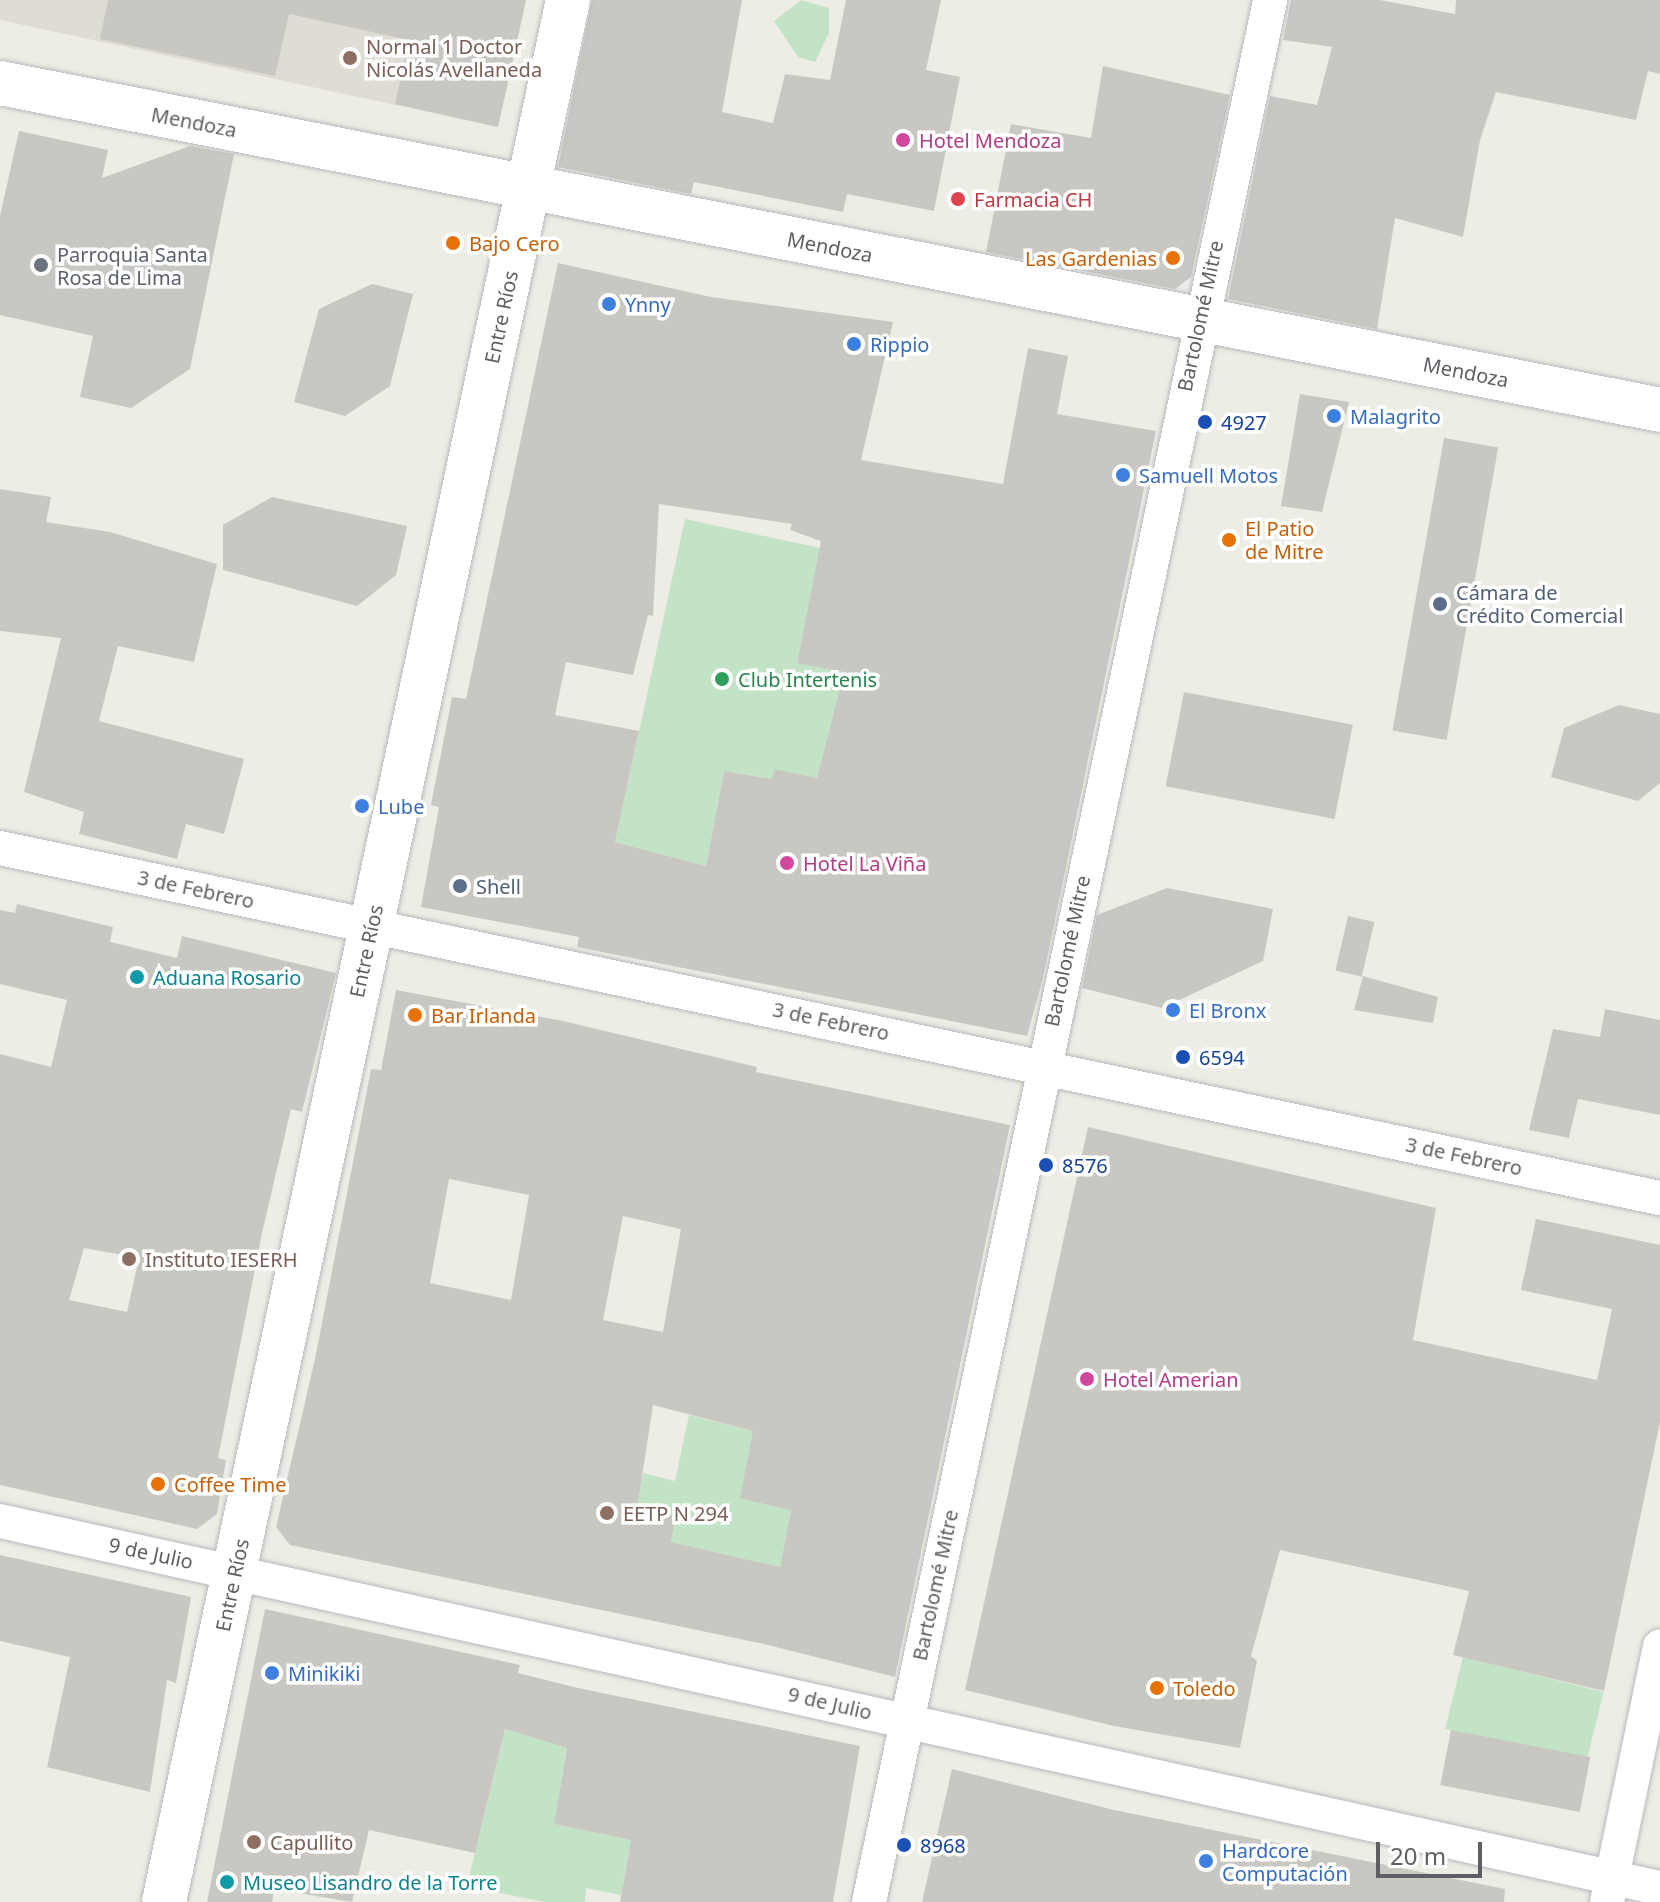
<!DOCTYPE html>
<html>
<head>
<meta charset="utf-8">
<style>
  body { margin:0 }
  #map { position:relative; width:1660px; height:1902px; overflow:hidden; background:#eeede5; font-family:"Noto Sans",sans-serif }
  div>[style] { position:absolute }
  .education>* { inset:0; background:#dedcd3 }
  .green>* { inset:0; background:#c3e3c7; transform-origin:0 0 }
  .building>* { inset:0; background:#c9c7c2; transform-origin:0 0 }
  .roads { filter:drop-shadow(0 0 2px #b7b9be) drop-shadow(0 0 2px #b7b9be) }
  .street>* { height:34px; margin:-17px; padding:0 17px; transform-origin:17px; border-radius:17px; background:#fff }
  .secondary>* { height:44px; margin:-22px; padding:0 22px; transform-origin:22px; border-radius:22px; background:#fff }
  .dots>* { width:22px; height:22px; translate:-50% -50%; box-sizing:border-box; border:4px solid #fff; border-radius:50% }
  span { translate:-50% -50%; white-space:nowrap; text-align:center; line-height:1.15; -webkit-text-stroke:7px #fff; paint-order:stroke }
  .education-label { font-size:20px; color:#785e54 }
  .left { translate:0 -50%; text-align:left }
  .street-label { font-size:20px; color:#5d5f64 }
  .hotel-label { font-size:20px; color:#b23c85 }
  .health-label { font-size:20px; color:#be3a42 }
  .food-label { font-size:20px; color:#c56008 }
  .right { translate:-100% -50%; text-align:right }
  .worship-label { font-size:20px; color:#5b616d }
  .shop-label { font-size:20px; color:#366cbe }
  .transit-label { font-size:20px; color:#164399 }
  .service-label { font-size:20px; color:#4e5e75 }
  .leisure-label { font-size:20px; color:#27864d }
  .culture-label { font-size:20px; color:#0d838f }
  .scale { position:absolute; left:1376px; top:1842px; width:106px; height:36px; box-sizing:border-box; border:4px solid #5d5f64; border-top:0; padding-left:10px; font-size:24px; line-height:28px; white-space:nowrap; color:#5d5f64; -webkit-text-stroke:6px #fff; paint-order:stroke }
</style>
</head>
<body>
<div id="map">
  <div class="education">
    <div style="clip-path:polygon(0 0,526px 0,498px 127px,0 20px)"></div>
  </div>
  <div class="green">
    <div style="clip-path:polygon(801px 0,829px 8px,829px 33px,815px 62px,798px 57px,774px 21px)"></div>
    <div style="clip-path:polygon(685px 519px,820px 548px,797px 662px,844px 672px,817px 778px,775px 769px,773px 779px,724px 771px,706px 866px,615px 842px)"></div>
    <div style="clip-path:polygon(689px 1415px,753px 1431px,791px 1510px,780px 1567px,671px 1542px,676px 1516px,637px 1509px,643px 1473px,675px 1481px)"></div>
    <div style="left:1463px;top:1657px;width:145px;height:74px;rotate:14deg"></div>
    <div style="clip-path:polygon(505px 1729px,567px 1748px,554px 1824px,631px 1840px,621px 1895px,586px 1888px,585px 1902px,544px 1902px,467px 1886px)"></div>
  </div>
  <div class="building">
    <div style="clip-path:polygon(108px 0,526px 0,498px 127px,395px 104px,409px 40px,289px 14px,275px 76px,100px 39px)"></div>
    <div style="clip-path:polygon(592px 0,742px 0,722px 112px,773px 123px,785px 74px,830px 80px,846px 0,941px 0,926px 70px,960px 77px,934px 211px,847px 194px,843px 212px,694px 182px,691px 194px,558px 167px)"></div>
    <div style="clip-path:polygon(1291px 0,1380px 0,1455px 14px,1456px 0,1660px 0,1660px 74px,1648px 71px,1636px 120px,1496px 92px,1480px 140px,1463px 237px,1395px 218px,1377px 329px,1228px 299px,1270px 96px,1317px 105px,1332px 47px,1283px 40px)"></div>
    <div style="clip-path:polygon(1103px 66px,1230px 95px,1191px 277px,1175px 289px,986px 252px,1011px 124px,1091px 138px)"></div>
    <div style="clip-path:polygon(19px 131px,108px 150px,102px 178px,190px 146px,234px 154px,190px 369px,131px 408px,80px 397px,93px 336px,0 315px,0 216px)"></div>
    <div style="clip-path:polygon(evenodd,558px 263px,711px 297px,893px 322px,861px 460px,1003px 484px,1028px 348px,1068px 356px,1057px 414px,1156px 431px,1043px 978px,1027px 1036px,577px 947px,579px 937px,421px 907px,439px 807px,431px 805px,452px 697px,466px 699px,558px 263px,659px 504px,792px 524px,790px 530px,821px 541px,797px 663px,844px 672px,817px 778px,775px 769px,772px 779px,724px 771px,706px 866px,615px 842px,639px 731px,555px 715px,566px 662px,633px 675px,648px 615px,653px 616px,659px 504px)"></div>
    <div style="clip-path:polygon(372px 284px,413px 294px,390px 386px,345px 416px,294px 402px,319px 309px)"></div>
    <div style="clip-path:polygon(1300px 394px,1349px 402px,1322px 512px,1281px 506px)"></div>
    <div style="left:1444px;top:438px;width:55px;height:297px;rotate:10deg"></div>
    <div style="clip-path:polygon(0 489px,51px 497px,46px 522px,110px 532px,217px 564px,194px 662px,118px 646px,99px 721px,244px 759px,224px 834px,186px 824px,177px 859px,79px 834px,84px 812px,24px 792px,61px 638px,0 631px)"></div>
    <div style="clip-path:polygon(272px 497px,407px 526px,396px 575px,357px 606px,223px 570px,223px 525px)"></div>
    <div style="left:1184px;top:692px;width:172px;height:96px;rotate:11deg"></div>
    <div style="clip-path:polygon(1619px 705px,1660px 714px,1660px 783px,1638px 801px,1551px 777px,1564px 728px)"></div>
    <div style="clip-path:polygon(1167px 888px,1273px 909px,1263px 961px,1162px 1008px,1082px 988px,1097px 915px)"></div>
    <div style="clip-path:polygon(evenodd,17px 904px,113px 927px,110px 942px,177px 958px,182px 936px,336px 973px,302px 1112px,291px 1109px,262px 1233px,218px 1458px,226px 1460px,217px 1514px,197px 1529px,0 1485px,0 1054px,51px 1067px,67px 1000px,0 984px,0 910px,15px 913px,17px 904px,84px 1248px,139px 1258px,127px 1312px,69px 1300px,84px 1248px)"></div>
    <div style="left:1348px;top:916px;width:27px;height:56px;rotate:13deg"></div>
    <div style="clip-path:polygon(1363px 976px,1438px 997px,1433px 1023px,1354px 1010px)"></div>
    <div style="clip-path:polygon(evenodd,396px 990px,563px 1021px,757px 1067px,756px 1072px,1010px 1125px,895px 1677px,764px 1644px,290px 1545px,276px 1527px,315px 1359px,371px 1069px,381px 1070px,396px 990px,449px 1179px,529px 1195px,511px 1300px,430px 1283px,449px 1179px,396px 990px,623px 1216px,681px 1229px,663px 1332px,603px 1320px,623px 1216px,396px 990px,653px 1405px,753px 1431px,740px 1498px,791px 1510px,780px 1567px,671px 1542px,676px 1516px,637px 1509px,653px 1405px)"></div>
    <div style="clip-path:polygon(1605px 1009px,1660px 1020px,1660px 1115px,1578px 1099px,1569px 1138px,1529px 1130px,1553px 1029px,1600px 1037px)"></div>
    <div style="clip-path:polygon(1088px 1127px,1436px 1208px,1413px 1340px,1597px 1380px,1612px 1309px,1521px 1290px,1536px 1219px,1660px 1245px,1660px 1422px,1604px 1691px,1453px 1655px,1469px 1591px,1280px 1550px,1251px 1656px,1257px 1661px,1240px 1748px,1114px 1726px,965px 1690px)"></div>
    <div style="clip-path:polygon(0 1555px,191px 1597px,176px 1683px,167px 1680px,150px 1792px,47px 1767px,70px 1657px,0 1641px)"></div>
    <div style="clip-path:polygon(265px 1609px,520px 1665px,518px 1673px,578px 1688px,860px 1746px,833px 1902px,620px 1902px,631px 1840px,554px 1824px,567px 1748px,505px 1729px,475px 1853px,369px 1830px,352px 1902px,274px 1889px,272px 1902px,207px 1902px)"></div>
    <div style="left:1451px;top:1730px;width:142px;height:56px;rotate:11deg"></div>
    <div style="clip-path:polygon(952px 1769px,1114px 1810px,1505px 1889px,1504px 1902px,922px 1902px)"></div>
  </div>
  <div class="roads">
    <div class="street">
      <div style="left:0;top:848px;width:1696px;rotate:11.91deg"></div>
      <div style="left:0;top:1521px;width:1700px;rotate:12.47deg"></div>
      <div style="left:869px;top:1902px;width:1944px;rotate:-78.09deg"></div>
      <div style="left:1607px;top:1902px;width:261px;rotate:-78.3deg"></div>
    </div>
    <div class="secondary">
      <div style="left:0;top:83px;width:1692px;rotate:11.14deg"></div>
      <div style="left:164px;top:1902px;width:1944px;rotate:-78.01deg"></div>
    </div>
  </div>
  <div class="dots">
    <div style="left:350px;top:58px;background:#8d6e63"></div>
    <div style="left:903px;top:140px;background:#d1479c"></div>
    <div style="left:958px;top:199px;background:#e0444e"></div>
    <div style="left:453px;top:243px;background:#e8710a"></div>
    <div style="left:1173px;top:258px;background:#e8710a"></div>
    <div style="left:41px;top:265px;background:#6b7280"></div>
    <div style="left:609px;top:304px;background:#3f7fe0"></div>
    <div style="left:854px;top:344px;background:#3f7fe0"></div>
    <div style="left:1334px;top:416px;background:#3f7fe0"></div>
    <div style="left:1205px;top:422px;background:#1a4fb4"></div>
    <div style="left:1123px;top:475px;background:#3f7fe0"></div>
    <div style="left:1229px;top:540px;background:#e8710a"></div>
    <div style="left:1440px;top:604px;background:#5c6f8a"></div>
    <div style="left:722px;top:679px;background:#2e9e5b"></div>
    <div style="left:362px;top:806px;background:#3f7fe0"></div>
    <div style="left:787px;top:863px;background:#d1479c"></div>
    <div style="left:460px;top:886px;background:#5c6f8a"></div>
    <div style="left:137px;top:977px;background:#0f9aa8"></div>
    <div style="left:1173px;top:1010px;background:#3f7fe0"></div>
    <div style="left:415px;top:1015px;background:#e8710a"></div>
    <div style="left:1183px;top:1057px;background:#1a4fb4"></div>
    <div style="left:1046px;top:1165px;background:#1a4fb4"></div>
    <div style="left:129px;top:1259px;background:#8d6e63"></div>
    <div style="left:1087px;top:1379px;background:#d1479c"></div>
    <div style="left:158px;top:1484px;background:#e8710a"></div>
    <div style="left:607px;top:1513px;background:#8d6e63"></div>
    <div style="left:272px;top:1673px;background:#3f7fe0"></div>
    <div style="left:1157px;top:1688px;background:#e8710a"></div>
    <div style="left:254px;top:1842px;background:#8d6e63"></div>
    <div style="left:904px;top:1845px;background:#1a4fb4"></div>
    <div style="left:1206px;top:1861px;background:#3f7fe0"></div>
    <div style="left:227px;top:1882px;background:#0f9aa8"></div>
  </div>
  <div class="education-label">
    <span class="left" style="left:366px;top:58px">Normal 1 Doctor<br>Nicolás Avellaneda</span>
    <span class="left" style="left:145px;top:1259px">Instituto IESERH</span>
    <span class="left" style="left:623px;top:1513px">EETP N 294</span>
    <span class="left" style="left:270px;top:1842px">Capullito</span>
  </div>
  <div class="street-label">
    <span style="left:194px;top:122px;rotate:11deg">Mendoza</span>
    <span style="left:830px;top:247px;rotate:11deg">Mendoza</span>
    <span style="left:1200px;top:316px;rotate:-78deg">Bartolomé Mitre</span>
    <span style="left:501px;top:317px;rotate:-78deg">Entre Ríos</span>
    <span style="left:1466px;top:372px;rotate:11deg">Mendoza</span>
    <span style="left:196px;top:889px;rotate:12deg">3 de Febrero</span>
    <span style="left:366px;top:951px;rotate:-78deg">Entre Ríos</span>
    <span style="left:1067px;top:951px;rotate:-78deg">Bartolomé Mitre</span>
    <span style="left:831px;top:1021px;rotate:12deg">3 de Febrero</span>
    <span style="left:1464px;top:1156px;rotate:12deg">3 de Febrero</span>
    <span style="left:151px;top:1553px;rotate:12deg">9 de Julio</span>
    <span style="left:232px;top:1585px;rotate:-78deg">Entre Ríos</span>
    <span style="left:935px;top:1585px;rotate:-78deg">Bartolomé Mitre</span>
    <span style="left:830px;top:1703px;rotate:13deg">9 de Julio</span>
  </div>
  <div class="hotel-label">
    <span class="left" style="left:919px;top:140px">Hotel Mendoza</span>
    <span class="left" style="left:803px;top:863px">Hotel La Viña</span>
    <span class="left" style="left:1103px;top:1379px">Hotel Amerian</span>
  </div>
  <div class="health-label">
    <span class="left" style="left:974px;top:199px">Farmacia CH</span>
  </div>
  <div class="food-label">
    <span class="left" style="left:469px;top:243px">Bajo Cero</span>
    <span class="right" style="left:1157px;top:258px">Las Gardenias</span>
    <span class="left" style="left:1245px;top:540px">El Patio<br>de Mitre</span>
    <span class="left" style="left:431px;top:1015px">Bar Irlanda</span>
    <span class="left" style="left:174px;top:1484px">Coffee Time</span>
    <span class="left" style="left:1173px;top:1688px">Toledo</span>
  </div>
  <div class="worship-label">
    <span class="left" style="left:57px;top:266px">Parroquia Santa<br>Rosa de Lima</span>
  </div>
  <div class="shop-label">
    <span class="left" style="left:625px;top:304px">Ynny</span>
    <span class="left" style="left:870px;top:344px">Rippio</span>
    <span class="left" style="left:1350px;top:416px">Malagrito</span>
    <span class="left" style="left:1139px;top:475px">Samuell Motos</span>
    <span class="left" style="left:378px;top:806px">Lube</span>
    <span class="left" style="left:1189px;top:1010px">El Bronx</span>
    <span class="left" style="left:288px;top:1673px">Minikiki</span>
    <span class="left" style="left:1222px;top:1862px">Hardcore<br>Computación</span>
  </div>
  <div class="transit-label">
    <span class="left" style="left:1221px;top:422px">4927</span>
    <span class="left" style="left:1199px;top:1057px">6594</span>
    <span class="left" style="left:1062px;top:1165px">8576</span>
    <span class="left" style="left:920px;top:1845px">8968</span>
  </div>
  <div class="service-label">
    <span class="left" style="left:1456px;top:604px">Cámara de<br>Crédito Comercial</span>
    <span class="left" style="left:476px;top:886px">Shell</span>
  </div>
  <div class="leisure-label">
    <span class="left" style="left:738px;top:679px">Club Intertenis</span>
  </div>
  <div class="culture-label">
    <span class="left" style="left:153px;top:977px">Aduana Rosario</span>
    <span class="left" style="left:243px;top:1882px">Museo Lisandro de la Torre</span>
  </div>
  <div class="scale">20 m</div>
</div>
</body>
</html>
